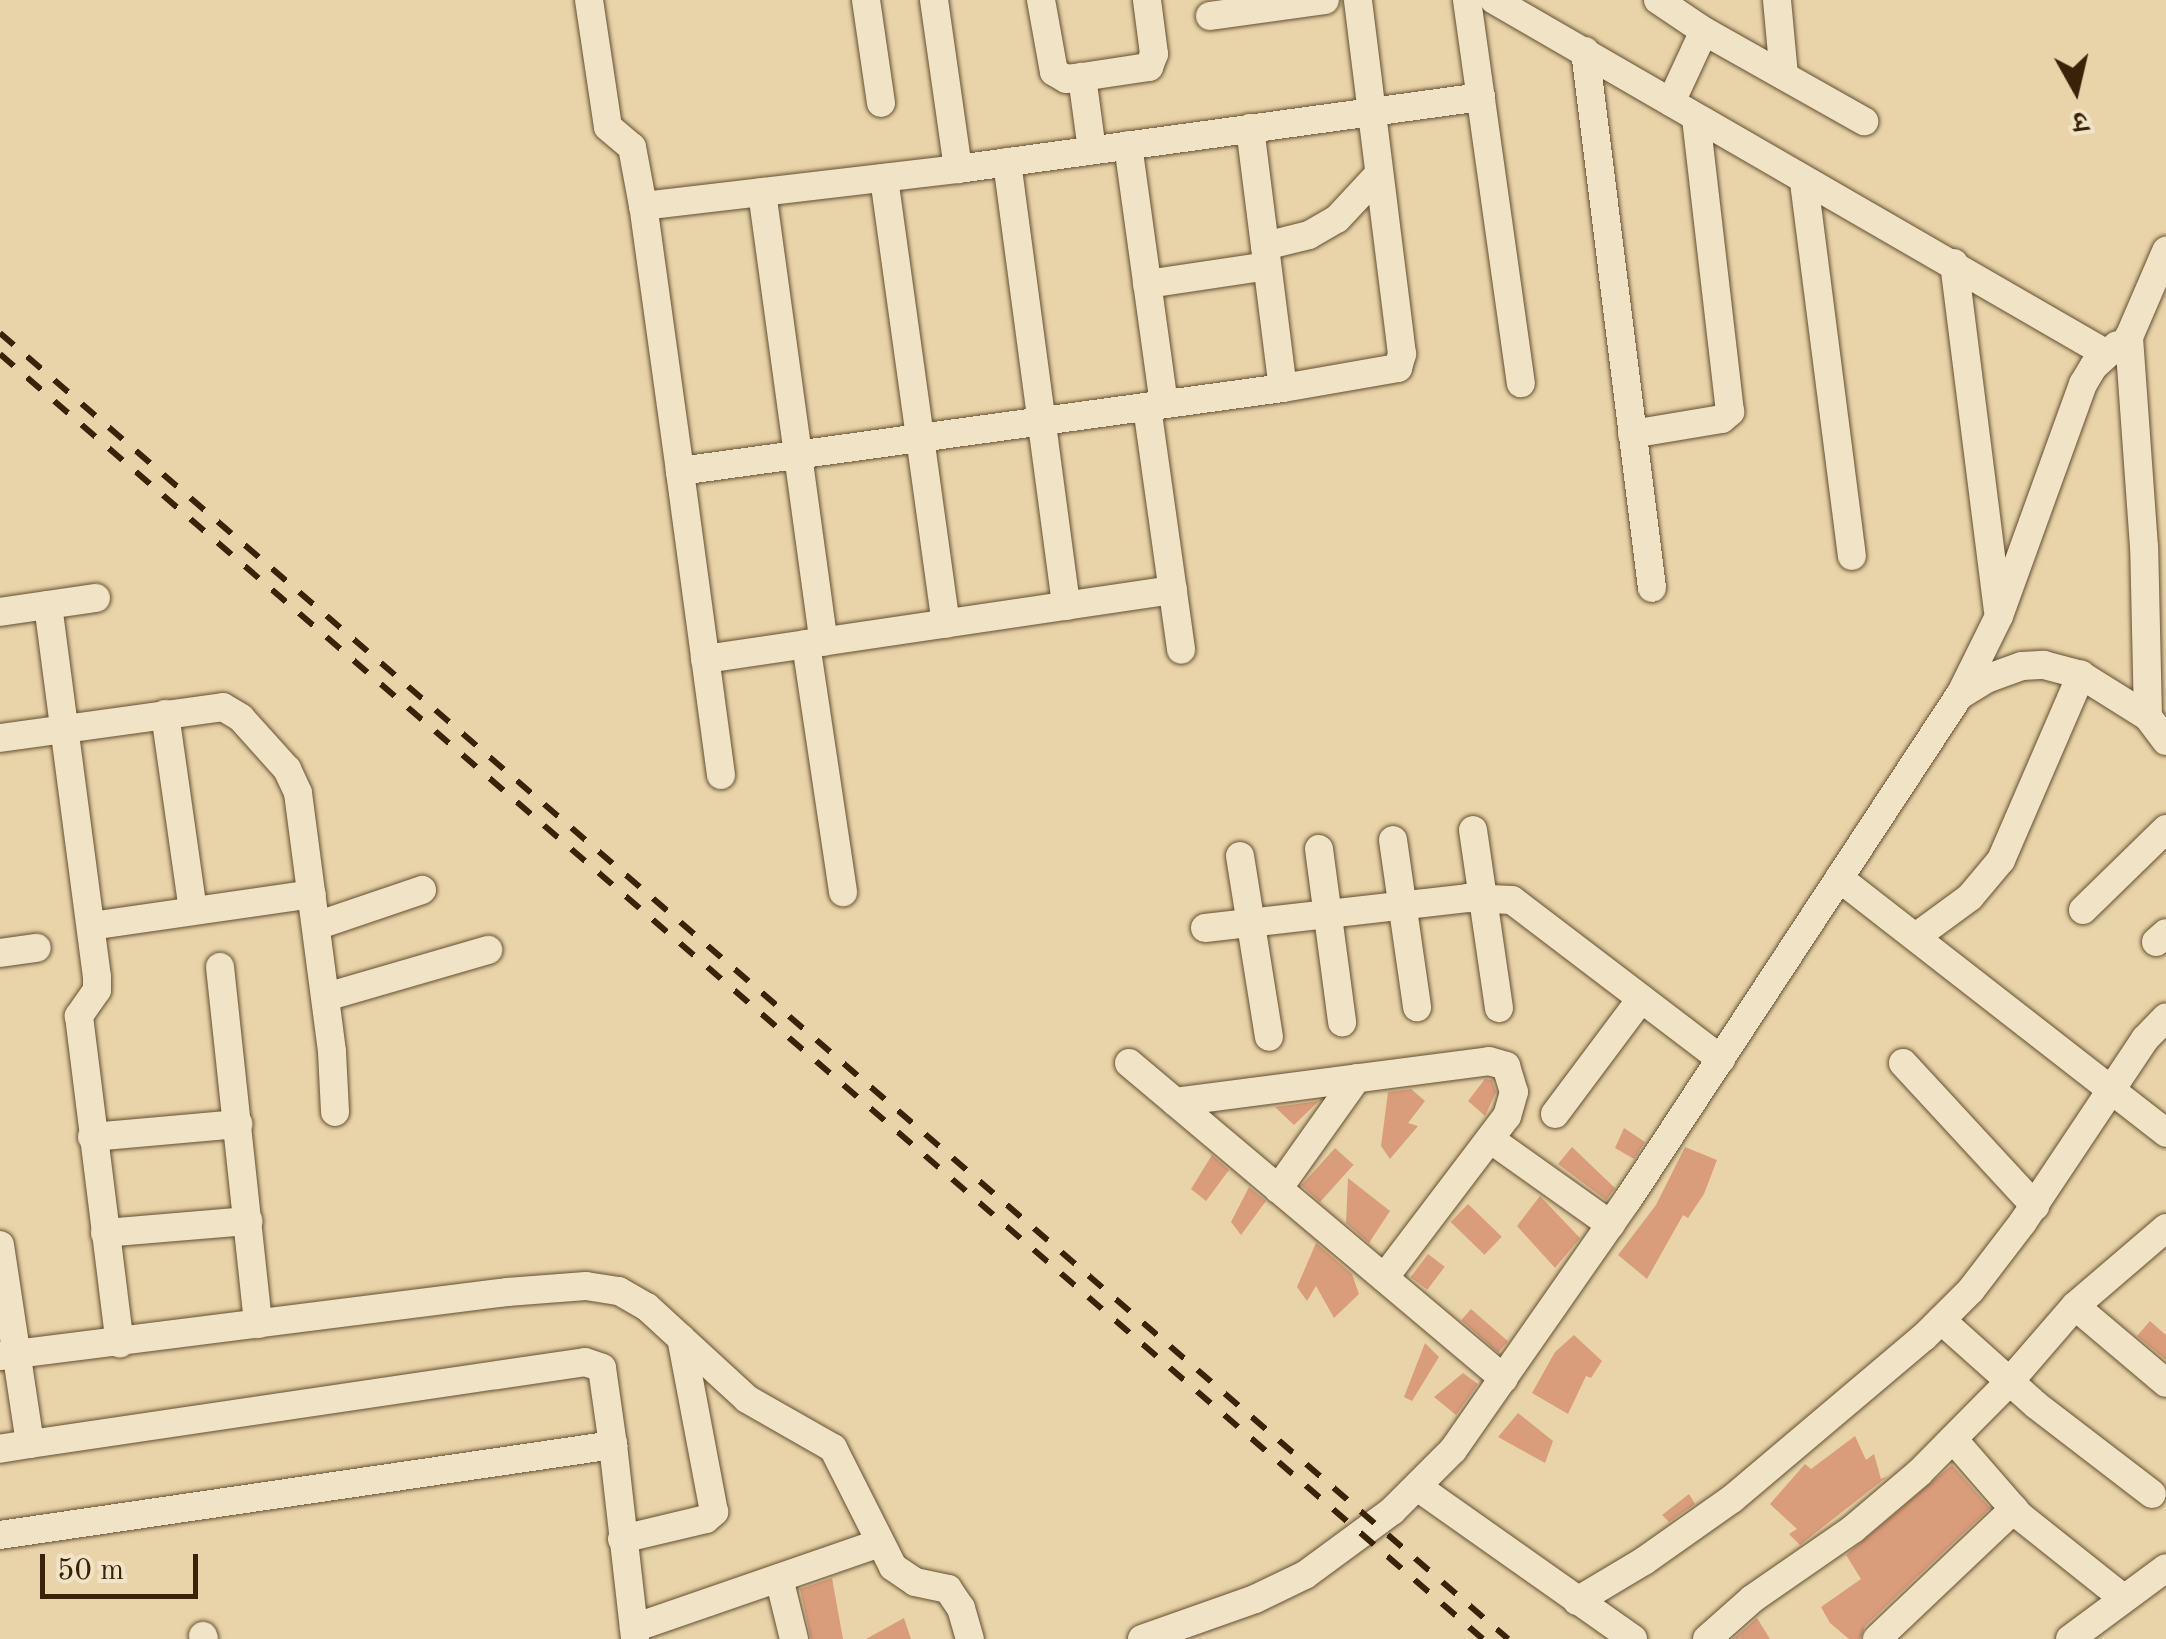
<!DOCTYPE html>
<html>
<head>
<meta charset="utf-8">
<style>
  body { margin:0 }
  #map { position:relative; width:2166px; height:1639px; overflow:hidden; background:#e8d4a8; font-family:"Old Standard TT","Noto Serif Devanagari",serif }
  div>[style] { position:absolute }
  .building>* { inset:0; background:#da9d7c; transform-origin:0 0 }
  .roads { filter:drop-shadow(0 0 2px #644f31) drop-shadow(0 0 2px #644f31) }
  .minor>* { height:28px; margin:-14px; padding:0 14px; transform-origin:14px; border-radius:14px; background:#f0e3c6 }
  .rail>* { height:6px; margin-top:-3px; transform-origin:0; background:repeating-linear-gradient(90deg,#382309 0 18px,transparent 0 36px) }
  span { translate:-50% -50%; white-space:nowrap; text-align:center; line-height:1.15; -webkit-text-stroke:8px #f0e3c6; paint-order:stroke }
  .north { position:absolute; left:2026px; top:40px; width:100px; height:100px; -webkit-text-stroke:8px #f0e3c6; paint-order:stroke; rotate:172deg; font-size:28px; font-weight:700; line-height:40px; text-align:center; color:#382309 }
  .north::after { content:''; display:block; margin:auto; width:35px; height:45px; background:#382309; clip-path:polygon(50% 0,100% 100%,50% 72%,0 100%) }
  .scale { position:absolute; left:40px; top:1554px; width:158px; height:45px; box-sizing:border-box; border:5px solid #382309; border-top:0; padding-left:12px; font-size:30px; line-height:35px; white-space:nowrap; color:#382309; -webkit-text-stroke:8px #f0e3c6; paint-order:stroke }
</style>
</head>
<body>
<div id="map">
  <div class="building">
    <div style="clip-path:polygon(1485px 1079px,1492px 1080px,1496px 1092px,1485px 1116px,1468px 1101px)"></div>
    <div style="clip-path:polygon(1411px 1089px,1425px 1101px,1408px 1123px,1418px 1126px,1390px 1159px,1381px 1146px,1388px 1092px)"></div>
    <div style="clip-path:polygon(1319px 1101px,1294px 1125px,1275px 1107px)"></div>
    <div style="clip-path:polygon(1624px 1128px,1645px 1142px,1634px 1159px,1615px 1148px)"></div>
    <div style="clip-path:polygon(1572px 1147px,1615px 1188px,1606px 1200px,1558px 1164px)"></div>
    <div style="clip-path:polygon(1685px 1147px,1717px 1160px,1704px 1194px,1688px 1218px,1683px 1215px,1647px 1279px,1618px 1255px,1656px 1205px)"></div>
    <div style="left:1335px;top:1148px;width:25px;height:50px;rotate:42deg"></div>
    <div style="clip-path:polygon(1212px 1155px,1229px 1170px,1206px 1201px,1191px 1189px)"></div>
    <div style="clip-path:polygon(1348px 1178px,1390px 1211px,1369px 1243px,1346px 1223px)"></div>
    <div style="clip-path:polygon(1249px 1187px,1266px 1201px,1241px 1235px,1231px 1222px)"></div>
    <div style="clip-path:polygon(1540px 1196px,1580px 1238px,1555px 1268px,1517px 1226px)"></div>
    <div style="left:1468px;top:1204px;width:47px;height:25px;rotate:44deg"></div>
    <div style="clip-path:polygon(1316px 1243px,1352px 1274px,1359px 1294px,1334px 1318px,1316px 1286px,1307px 1301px,1297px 1287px)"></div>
    <div style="left:1428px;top:1254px;width:21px;height:29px;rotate:37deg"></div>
    <div style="left:1471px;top:1309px;width:49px;height:15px;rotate:41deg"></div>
    <div style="clip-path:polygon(2150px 1321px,2166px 1335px,2166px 1360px,2137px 1336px)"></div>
    <div style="clip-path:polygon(1574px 1335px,1602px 1361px,1591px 1378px,1586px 1376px,1568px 1414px,1532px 1393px,1555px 1352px)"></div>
    <div style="clip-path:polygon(1425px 1343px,1439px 1357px,1412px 1401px,1404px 1397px)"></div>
    <div style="clip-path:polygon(1463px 1373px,1478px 1384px,1456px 1415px,1434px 1397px)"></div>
    <div style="clip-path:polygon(1518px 1413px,1553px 1441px,1545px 1463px,1498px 1437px)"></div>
    <div style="clip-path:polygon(1855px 1436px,1866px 1460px,1874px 1454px,1881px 1479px,1888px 1476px,1800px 1545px,1789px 1534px,1797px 1529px,1770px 1504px,1805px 1464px,1811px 1469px)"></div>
    <div style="clip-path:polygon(1952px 1465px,1990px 1508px,1865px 1626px,1860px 1639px,1849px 1639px,1830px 1623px,1821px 1607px,1861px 1579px,1846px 1555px)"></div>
    <div style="clip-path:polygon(1689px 1494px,1695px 1504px,1669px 1522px,1662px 1515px)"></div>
    <div style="clip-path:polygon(832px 1578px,843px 1639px,811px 1639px,800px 1589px)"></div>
    <div style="clip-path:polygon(904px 1618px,911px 1639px,866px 1639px)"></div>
    <div style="clip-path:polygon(1757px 1618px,1770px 1639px,1733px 1639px)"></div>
  </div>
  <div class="roads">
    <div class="minor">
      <div style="left:589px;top:0;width:128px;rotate:81.5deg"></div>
      <div style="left:608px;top:127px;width:31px;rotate:40deg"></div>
      <div style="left:632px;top:147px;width:60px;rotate:79.4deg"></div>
      <div style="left:866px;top:0;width:104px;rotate:81.7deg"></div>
      <div style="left:934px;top:0;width:171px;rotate:81.9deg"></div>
      <div style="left:1041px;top:0;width:73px;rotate:79.8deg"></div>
      <div style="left:1054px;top:72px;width:14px;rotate:30deg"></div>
      <div style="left:1066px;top:79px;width:16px;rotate:-7deg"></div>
      <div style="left:1467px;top:0;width:387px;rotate:82deg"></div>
      <div style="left:1494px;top:0;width:706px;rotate:30.02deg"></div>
      <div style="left:1658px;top:0;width:55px;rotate:34deg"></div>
      <div style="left:1777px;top:0;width:76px;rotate:84.7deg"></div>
      <div style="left:1210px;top:16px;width:116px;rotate:-7.9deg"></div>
      <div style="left:1585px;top:51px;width:541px;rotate:82.89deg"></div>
      <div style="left:1671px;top:102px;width:78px;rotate:-65.1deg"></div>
      <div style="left:1704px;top:31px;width:184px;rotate:29.4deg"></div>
      <div style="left:1250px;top:128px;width:262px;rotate:82.8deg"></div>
      <div style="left:1128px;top:145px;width:261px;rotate:82.1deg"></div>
      <div style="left:1092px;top:150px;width:74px;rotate:-97.8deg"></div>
      <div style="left:1082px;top:77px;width:68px;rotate:-8.5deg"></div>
      <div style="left:1149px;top:67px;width:14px;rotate:-69deg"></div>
      <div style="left:1154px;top:54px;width:54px;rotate:-97.4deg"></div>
      <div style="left:1007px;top:162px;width:448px;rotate:82.4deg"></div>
      <div style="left:884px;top:178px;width:450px;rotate:82.1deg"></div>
      <div style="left:1804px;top:182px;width:377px;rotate:82.7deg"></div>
      <div style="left:762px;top:192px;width:454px;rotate:82.2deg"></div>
      <div style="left:1265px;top:246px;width:45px;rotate:-14deg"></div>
      <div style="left:1309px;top:235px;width:32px;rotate:-30deg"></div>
      <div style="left:1337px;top:219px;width:60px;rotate:-47deg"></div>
      <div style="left:1954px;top:263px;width:350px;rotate:82.8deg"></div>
      <div style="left:1147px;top:284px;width:121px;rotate:-8.5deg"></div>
      <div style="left:1147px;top:407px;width:245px;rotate:82deg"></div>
      <div style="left:1632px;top:434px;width:91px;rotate:-9.5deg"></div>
      <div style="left:1722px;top:419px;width:11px;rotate:-41deg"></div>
      <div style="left:1730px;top:412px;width:294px;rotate:-96.6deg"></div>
      <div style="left:680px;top:471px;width:268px;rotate:-97.9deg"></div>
      <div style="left:643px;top:206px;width:317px;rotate:-6.7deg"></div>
      <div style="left:958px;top:169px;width:528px;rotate:-7.84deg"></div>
      <div style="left:48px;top:605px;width:375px;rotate:82.5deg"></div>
      <div style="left:97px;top:977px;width:13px;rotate:90deg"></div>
      <div style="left:97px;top:990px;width:32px;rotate:125deg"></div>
      <div style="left:79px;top:1016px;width:330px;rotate:82.9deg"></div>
      <div style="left:0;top:612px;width:97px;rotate:-8.3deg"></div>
      <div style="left:806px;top:644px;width:251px;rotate:81.5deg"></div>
      <div style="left:705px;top:659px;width:473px;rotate:-8.4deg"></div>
      <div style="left:1960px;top:695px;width:88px;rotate:-63.7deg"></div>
      <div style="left:1999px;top:616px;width:247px;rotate:-70.1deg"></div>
      <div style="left:2083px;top:384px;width:21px;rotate:-59deg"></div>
      <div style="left:2094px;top:366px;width:31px;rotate:-42deg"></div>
      <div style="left:165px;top:714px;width:198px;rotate:81.9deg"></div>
      <div style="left:2148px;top:717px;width:170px;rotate:-91.3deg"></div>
      <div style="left:2144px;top:547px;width:211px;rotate:-94.1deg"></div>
      <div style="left:2129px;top:337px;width:94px;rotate:-66.7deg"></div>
      <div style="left:0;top:738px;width:225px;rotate:-7.9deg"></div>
      <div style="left:223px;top:707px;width:21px;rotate:31deg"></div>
      <div style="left:241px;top:718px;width:69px;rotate:48deg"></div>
      <div style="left:287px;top:769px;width:26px;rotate:65deg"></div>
      <div style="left:298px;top:793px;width:261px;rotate:82.5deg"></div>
      <div style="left:332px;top:1052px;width:60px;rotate:87.1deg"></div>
      <div style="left:721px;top:775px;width:307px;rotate:-97.7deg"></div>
      <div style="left:680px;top:471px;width:609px;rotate:-7.84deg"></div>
      <div style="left:1283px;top:388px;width:117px;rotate:-9.9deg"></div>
      <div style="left:1398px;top:368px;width:15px;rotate:-74deg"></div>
      <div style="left:1402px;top:354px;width:357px;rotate:-97.1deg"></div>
      <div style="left:1473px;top:830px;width:180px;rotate:81.7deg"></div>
      <div style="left:1393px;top:840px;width:169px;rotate:81.8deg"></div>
      <div style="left:1319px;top:849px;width:175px;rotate:82.4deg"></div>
      <div style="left:1240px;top:856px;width:183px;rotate:80.9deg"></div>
      <div style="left:1839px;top:878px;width:415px;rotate:37.9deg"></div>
      <div style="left:2083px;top:910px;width:116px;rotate:-44.3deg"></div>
      <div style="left:91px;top:926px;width:223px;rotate:-8.2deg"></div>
      <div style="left:316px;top:926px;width:112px;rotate:-18.8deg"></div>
      <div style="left:1205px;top:928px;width:264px;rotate:-6.5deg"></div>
      <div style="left:1467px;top:898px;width:45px;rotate:2.5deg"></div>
      <div style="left:1512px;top:900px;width:263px;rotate:37.3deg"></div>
      <div style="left:1917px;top:936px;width:66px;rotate:-36.3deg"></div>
      <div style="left:1970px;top:897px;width:48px;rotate:-50deg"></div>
      <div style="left:2001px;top:860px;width:202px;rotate:-66.6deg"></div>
      <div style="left:2156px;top:942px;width:13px;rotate:-42deg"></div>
      <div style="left:0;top:953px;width:37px;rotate:-8deg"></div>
      <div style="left:220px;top:967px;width:359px;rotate:83.9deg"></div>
      <div style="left:326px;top:997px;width:169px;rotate:-16.2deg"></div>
      <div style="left:1129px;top:1063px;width:490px;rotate:40.1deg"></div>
      <div style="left:1903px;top:1063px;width:195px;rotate:47.3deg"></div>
      <div style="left:1175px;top:1102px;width:317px;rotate:-7.4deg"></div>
      <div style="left:1489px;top:1061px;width:18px;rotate:16deg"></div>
      <div style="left:1506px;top:1066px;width:27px;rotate:73deg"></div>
      <div style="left:1514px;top:1092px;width:25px;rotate:106deg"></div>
      <div style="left:1507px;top:1116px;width:203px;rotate:127.2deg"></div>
      <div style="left:1555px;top:1114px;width:144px;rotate:-53.2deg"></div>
      <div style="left:92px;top:1137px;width:147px;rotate:-5.1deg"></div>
      <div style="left:1490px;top:1139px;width:148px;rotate:35.4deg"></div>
      <div style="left:1278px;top:1189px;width:136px;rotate:-54.6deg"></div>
      <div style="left:105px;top:1233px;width:144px;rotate:-4.8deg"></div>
      <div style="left:0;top:1245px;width:201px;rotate:81.4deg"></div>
      <div style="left:30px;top:1444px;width:30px;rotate:171deg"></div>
      <div style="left:2075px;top:1306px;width:119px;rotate:40.2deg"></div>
      <div style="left:1941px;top:1320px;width:127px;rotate:41.8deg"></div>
      <div style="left:2036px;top:1405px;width:146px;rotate:37.5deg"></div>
      <div style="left:0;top:1356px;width:511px;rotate:-7.19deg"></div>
      <div style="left:507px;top:1292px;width:79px;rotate:-4.3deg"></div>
      <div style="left:586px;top:1286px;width:33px;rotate:9deg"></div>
      <div style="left:619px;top:1291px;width:32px;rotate:30deg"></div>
      <div style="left:647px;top:1307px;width:136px;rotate:42.6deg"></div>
      <div style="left:747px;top:1399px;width:99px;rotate:29.7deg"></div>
      <div style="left:833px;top:1448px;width:133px;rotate:63.2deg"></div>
      <div style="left:893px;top:1567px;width:27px;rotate:34deg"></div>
      <div style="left:915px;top:1582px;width:34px;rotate:12deg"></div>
      <div style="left:948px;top:1589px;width:23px;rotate:56deg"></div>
      <div style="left:961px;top:1608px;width:32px;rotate:74deg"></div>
      <div style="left:1953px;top:1439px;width:102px;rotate:49deg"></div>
      <div style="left:2020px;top:1516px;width:130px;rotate:38.5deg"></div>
      <div style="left:30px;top:1444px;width:561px;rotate:-8.4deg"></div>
      <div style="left:585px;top:1362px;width:18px;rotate:19deg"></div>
      <div style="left:602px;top:1368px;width:78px;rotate:81.9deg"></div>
      <div style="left:1419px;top:1488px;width:262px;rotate:35.2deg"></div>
      <div style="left:0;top:1535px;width:620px;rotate:-8.35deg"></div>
      <div style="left:613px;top:1445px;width:195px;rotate:83.5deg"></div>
      <div style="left:622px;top:1539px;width:86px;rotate:-13.4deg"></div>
      <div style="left:706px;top:1519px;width:11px;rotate:-41deg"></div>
      <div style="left:714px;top:1512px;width:177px;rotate:-100.7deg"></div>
      <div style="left:779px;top:1578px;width:63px;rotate:76.2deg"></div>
      <div style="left:1577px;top:1601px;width:78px;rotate:-30.8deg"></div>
      <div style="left:1644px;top:1561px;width:108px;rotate:-35.2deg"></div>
      <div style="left:1732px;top:1499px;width:251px;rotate:-40.2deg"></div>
      <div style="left:1924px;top:1337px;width:66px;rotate:-45deg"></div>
      <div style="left:1971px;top:1290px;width:86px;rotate:-52.6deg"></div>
      <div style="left:2023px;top:1222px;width:220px;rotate:-56.3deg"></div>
      <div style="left:2145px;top:1039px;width:30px;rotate:-46deg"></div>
      <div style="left:634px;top:1628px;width:259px;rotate:-19.1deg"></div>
      <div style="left:203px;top:1636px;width:3px;rotate:72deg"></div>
      <div style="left:1142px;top:1639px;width:120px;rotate:-19.5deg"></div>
      <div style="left:1255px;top:1599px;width:55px;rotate:-25.6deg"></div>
      <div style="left:1305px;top:1575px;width:108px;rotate:-36.3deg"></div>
      <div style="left:1392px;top:1511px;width:86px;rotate:-45deg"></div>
      <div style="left:1453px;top:1450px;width:304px;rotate:-55.1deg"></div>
      <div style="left:1627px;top:1201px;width:604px;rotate:-56.68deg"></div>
      <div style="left:1959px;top:696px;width:32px;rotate:-32deg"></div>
      <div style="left:1986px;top:679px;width:38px;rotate:-20deg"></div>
      <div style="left:2022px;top:666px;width:22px;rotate:-3deg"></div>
      <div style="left:2044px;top:665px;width:38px;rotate:15deg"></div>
      <div style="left:2081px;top:675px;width:79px;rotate:32.1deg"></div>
      <div style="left:2148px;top:717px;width:30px;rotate:53deg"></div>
      <div style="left:1707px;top:1639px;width:60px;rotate:-41.6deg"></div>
      <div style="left:1752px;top:1599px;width:123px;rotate:-34.7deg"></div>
      <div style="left:1853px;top:1529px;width:87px;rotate:-40.3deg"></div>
      <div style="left:1919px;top:1473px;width:129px;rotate:-45.3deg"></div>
      <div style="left:2010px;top:1381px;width:99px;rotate:-49.1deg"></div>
      <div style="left:2075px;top:1306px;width:120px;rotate:-40.6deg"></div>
      <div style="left:1877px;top:1639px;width:189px;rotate:-43.5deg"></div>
      <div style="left:2070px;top:1639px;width:119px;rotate:-36.5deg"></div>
    </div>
  </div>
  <div class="rail">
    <div style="left:0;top:333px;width:1995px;rotate:40.89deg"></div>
    <div style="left:0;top:354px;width:1962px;rotate:40.91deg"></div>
  </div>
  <div class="north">उ</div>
  <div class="scale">50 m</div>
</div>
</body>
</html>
